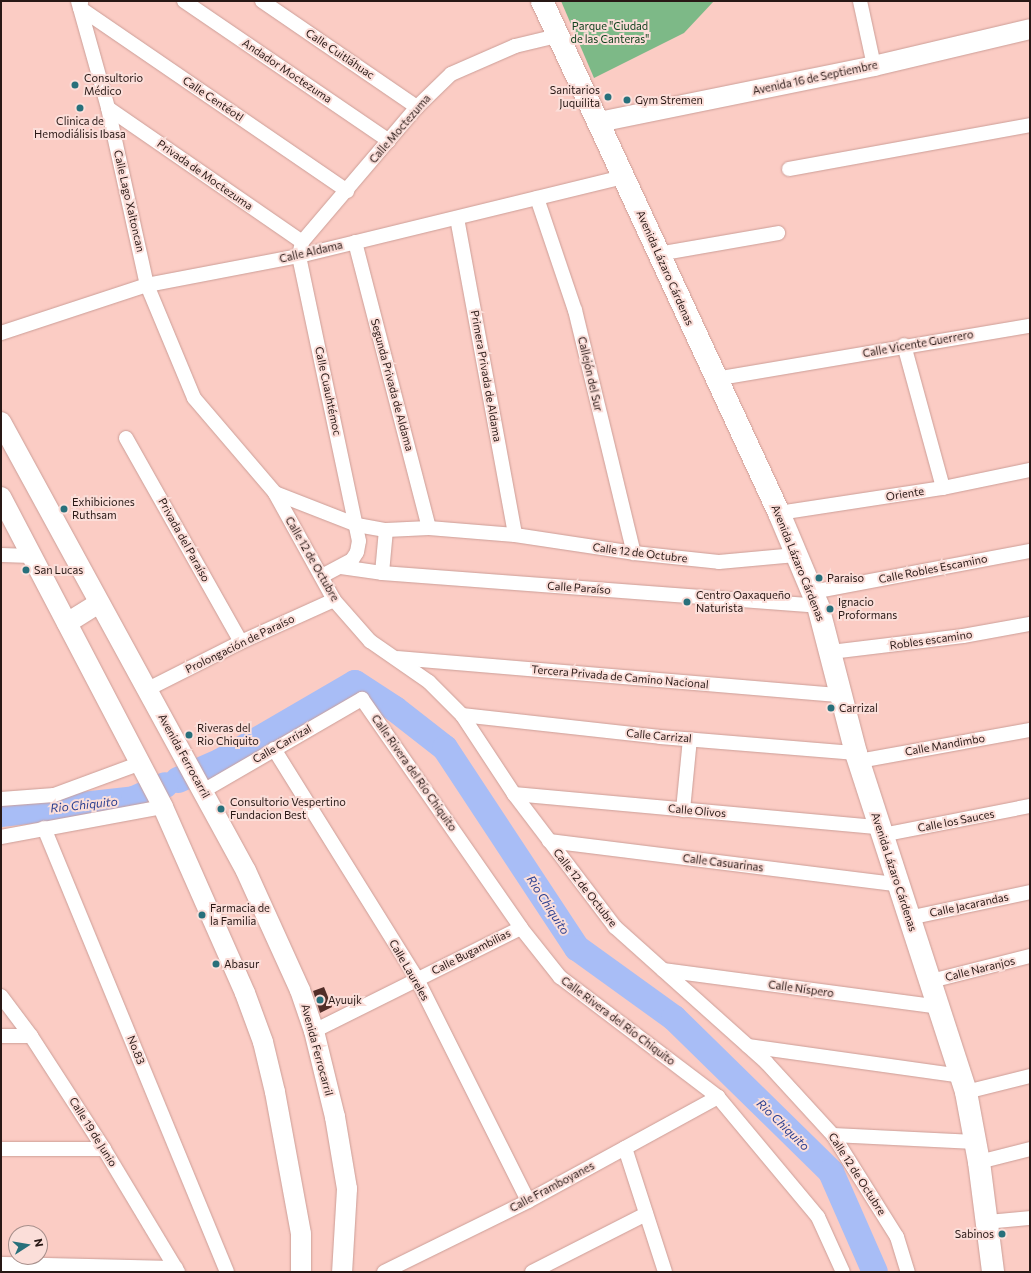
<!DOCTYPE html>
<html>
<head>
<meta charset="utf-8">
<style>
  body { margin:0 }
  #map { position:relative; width:1031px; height:1273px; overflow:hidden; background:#fbccc4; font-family:Commissioner,sans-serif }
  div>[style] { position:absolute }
  .green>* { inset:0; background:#7db987 }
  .river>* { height:26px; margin:-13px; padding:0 13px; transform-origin:13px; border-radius:13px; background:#a8bdf6 }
  .building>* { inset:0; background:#512d28 }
  .roads { filter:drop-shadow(0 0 1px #cc9e97) drop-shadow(0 0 1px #cc9e97) }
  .street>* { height:14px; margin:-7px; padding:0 7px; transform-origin:7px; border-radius:7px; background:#fff }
  .secondary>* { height:20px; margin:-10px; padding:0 10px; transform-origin:10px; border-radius:10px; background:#fff }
  .primary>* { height:22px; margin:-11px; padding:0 11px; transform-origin:11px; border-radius:11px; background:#fff }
  .dots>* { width:11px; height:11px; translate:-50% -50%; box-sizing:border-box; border:2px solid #fbded9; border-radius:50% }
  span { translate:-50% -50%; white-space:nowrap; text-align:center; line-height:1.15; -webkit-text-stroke:4px #fbded9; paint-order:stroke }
  .park-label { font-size:11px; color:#11421e }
  .street-label { font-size:11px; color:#281815 }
  .poi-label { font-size:11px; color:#281815 }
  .left { translate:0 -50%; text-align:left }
  .right { translate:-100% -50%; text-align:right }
  .water-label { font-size:12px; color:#2a3e8f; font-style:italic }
  .frame { position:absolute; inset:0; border:2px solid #281815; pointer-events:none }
  .north { position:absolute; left:8px; top:1225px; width:40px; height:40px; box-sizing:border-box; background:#fbded9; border:1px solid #a78f8b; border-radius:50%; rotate:78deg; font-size:11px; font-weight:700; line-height:16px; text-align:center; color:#281815 }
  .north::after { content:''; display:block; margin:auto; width:14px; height:18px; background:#28707b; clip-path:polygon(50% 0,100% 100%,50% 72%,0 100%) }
</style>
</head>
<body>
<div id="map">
  <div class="green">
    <div style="clip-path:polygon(561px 1px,714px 1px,684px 33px,594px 78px)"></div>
  </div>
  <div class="river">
    <div style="left:178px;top:780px;width:47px;rotate:-23.8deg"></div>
    <div style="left:221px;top:761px;width:155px;rotate:-30.2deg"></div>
    <div style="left:355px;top:683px;width:48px;rotate:33deg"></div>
    <div style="left:395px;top:709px;width:63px;rotate:38deg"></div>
    <div style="left:445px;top:748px;width:240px;rotate:56.6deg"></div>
    <div style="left:577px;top:948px;width:120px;rotate:35.8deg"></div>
    <div style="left:674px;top:1018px;width:220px;rotate:44.4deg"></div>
    <div style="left:831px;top:1172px;width:109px;rotate:66.3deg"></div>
    <div style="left:1px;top:814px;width:134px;rotate:-6.4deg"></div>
    <div style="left:134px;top:799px;width:34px;rotate:-24deg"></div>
  </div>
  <div class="building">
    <div style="clip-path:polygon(324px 987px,332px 1007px,320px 1013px,313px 991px)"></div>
  </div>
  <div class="roads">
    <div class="street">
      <div style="left:78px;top:1px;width:111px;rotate:74.3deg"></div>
      <div style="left:108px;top:108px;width:181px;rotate:77.6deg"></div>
      <div style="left:147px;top:285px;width:122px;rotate:67.4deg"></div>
      <div style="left:194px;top:398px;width:125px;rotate:49.5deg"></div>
      <div style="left:275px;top:493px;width:88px;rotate:21.3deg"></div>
      <div style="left:357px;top:525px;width:29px;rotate:10deg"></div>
      <div style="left:386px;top:530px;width:43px;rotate:-2.7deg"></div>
      <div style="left:429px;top:528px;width:86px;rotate:4.7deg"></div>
      <div style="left:515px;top:535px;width:120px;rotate:8.6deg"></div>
      <div style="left:634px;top:553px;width:85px;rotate:6deg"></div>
      <div style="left:719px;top:562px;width:77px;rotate:-5.2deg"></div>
      <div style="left:184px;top:1px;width:248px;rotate:34.3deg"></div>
      <div style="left:262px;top:1px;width:188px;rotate:34.4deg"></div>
      <div style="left:860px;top:1px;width:66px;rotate:77.8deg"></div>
      <div style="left:81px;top:3px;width:5px;rotate:101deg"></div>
      <div style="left:80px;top:8px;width:324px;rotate:34.4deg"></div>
      <div style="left:108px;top:108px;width:236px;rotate:34.6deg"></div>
      <div style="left:789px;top:169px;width:245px;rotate:-10.3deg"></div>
      <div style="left:537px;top:198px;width:118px;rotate:71.3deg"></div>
      <div style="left:575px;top:310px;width:250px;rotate:76.4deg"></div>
      <div style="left:457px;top:218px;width:322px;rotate:79.6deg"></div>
      <div style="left:355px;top:242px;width:295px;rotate:75.5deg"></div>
      <div style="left:658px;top:254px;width:122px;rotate:-9.9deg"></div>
      <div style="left:1px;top:333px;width:154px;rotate:-18.2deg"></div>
      <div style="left:147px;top:285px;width:155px;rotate:-10.8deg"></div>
      <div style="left:299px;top:256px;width:333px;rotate:-13.7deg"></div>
      <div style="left:904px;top:345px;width:148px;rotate:74.7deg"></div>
      <div style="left:715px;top:379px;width:319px;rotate:-9.6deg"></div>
      <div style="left:126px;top:438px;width:234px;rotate:60.6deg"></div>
      <div style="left:275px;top:493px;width:122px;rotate:61.1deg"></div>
      <div style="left:334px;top:600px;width:55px;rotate:48.7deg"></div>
      <div style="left:370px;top:641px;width:72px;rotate:34.8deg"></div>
      <div style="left:429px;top:682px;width:47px;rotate:45deg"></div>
      <div style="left:462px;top:715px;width:95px;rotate:56.6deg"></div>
      <div style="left:514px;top:794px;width:167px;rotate:52.8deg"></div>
      <div style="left:615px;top:927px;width:203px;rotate:41.8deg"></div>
      <div style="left:766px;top:1062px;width:99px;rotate:47.5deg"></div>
      <div style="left:833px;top:1135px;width:120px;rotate:57.9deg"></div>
      <div style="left:897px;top:1237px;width:37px;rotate:73deg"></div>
      <div style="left:779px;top:513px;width:166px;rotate:-8.7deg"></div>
      <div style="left:943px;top:488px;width:89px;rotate:-11.7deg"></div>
      <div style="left:1px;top:555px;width:30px;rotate:2deg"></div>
      <div style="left:341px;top:567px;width:41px;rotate:8.3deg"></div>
      <div style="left:382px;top:573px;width:437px;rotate:4.3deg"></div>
      <div style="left:382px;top:573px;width:43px;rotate:-84.7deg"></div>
      <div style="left:322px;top:576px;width:34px;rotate:-28deg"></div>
      <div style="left:352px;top:560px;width:9px;rotate:-58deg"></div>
      <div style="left:357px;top:552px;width:11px;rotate:-80deg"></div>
      <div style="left:359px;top:541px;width:291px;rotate:-101.9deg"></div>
      <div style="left:299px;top:256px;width:14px;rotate:-78deg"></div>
      <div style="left:302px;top:242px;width:177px;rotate:-49.6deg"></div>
      <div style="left:417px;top:107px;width:47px;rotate:-44.1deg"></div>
      <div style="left:451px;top:74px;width:70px;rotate:-23.6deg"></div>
      <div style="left:515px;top:46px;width:43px;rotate:-13.4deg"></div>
      <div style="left:812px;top:592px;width:222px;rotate:-10.7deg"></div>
      <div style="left:831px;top:652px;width:133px;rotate:-6.9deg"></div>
      <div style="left:963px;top:636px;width:68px;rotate:-10.2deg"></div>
      <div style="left:398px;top:658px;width:446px;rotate:4.8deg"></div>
      <div style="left:146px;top:690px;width:106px;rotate:-26.8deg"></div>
      <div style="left:241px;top:642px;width:102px;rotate:-24.3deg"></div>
      <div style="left:462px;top:715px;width:199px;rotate:6.3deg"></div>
      <div style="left:660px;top:737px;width:197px;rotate:4.7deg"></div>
      <div style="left:274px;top:749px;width:271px;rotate:58.1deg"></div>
      <div style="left:417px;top:979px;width:248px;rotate:63.4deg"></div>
      <div style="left:859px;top:761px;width:174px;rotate:-10.3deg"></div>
      <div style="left:203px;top:791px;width:184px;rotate:-30.1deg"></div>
      <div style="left:362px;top:699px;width:279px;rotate:55.2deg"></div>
      <div style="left:521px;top:928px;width:63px;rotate:51.5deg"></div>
      <div style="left:560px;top:977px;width:198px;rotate:37.2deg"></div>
      <div style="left:718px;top:1097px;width:156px;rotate:50.2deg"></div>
      <div style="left:818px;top:1217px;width:60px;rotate:65.6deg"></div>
      <div style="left:514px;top:794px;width:366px;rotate:5.2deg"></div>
      <div style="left:1px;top:799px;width:53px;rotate:-4.3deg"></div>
      <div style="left:54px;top:795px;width:93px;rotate:-20.2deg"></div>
      <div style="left:683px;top:810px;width:71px;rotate:-84.4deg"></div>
      <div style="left:44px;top:828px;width:480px;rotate:67.6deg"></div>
      <div style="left:882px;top:835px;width:151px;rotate:-11.1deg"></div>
      <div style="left:1px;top:837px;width:165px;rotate:-10.5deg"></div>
      <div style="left:549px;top:841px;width:350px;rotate:7.1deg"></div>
      <div style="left:909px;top:918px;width:124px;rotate:-12.1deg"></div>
      <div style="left:663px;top:970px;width:278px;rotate:7.6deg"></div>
      <div style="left:931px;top:981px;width:102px;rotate:-14.2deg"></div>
      <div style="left:1px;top:996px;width:50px;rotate:53.1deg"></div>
      <div style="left:31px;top:1036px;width:135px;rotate:57.1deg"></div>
      <div style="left:104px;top:1149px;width:144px;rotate:59deg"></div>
      <div style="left:314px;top:1031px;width:231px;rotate:-26.5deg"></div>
      <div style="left:1px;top:1036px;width:30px"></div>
      <div style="left:748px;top:1046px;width:215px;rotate:8deg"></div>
      <div style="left:966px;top:1092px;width:66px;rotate:-14deg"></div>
      <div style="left:833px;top:1135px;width:142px;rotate:2.8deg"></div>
      <div style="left:625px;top:1148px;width:130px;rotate:72.1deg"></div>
      <div style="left:1px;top:1149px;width:103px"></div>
      <div style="left:979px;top:1162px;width:53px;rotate:-14.3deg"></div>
      <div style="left:987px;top:1222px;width:43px;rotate:-5.3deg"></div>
      <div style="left:1px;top:1264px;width:175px;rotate:1.3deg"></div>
      <div style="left:384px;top:1272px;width:161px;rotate:-26.2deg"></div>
      <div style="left:528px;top:1201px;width:217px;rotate:-28.7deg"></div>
      <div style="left:532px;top:1272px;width:128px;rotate:-27deg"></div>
    </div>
    <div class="secondary">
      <div style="left:599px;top:122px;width:281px;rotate:-11.5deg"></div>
      <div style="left:874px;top:66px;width:160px;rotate:-13.3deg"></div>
      <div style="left:1px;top:422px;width:511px;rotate:61.38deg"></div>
      <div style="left:246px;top:871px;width:131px;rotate:65.6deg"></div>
      <div style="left:300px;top:990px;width:43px;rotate:71.1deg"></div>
      <div style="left:314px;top:1031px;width:89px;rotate:76.3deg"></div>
      <div style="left:335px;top:1117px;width:73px;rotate:80.5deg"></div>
      <div style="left:347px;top:1189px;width:83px;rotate:93.4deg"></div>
      <div style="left:1px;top:497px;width:350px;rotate:62.4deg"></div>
      <div style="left:163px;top:807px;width:203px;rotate:66.2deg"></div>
      <div style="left:245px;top:993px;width:52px;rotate:69.8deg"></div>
      <div style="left:263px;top:1042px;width:51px;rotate:76.5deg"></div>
      <div style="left:275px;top:1092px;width:144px;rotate:79.6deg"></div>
      <div style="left:301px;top:1234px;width:38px;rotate:90deg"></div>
      <div style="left:67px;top:623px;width:38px;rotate:-32deg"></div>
    </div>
    <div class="primary">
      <div style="left:542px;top:1px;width:564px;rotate:65.16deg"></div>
      <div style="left:779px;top:513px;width:101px;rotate:67.2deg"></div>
      <div style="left:818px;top:606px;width:152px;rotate:75.5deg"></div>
      <div style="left:856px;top:753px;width:356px;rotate:72deg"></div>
      <div style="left:966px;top:1092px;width:71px;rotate:79.5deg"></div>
      <div style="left:979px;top:1162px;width:111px;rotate:82.7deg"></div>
    </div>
  </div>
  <div class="dots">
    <div style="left:75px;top:85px;background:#28707b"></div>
    <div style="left:608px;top:97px;background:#28707b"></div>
    <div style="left:627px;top:100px;background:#28707b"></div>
    <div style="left:80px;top:108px;background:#28707b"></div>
    <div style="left:64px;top:509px;background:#28707b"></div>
    <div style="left:26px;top:570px;background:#28707b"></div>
    <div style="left:819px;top:578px;background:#28707b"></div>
    <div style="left:687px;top:602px;background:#28707b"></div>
    <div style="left:830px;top:609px;background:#28707b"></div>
    <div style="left:831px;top:708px;background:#28707b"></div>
    <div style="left:189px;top:735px;background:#28707b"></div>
    <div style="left:221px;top:809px;background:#28707b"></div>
    <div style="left:202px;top:915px;background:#28707b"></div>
    <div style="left:216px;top:964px;background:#28707b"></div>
    <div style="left:320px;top:1000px;background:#28707b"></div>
    <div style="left:1002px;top:1234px;background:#28707b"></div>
  </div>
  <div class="park-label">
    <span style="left:610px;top:33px">Parque "Ciudad<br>de las Canteras"</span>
  </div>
  <div class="street-label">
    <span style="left:340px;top:54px;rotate:34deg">Calle Cuitláhuac</span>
    <span style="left:287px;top:71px;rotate:34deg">Andador Moctezuma</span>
    <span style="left:815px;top:78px;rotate:-12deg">Avenida 16 de Septiembre</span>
    <span style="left:213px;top:99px;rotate:34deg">Calle Centéotl</span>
    <span style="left:400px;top:129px;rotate:-49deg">Calle Moctezuma</span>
    <span style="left:205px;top:175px;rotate:35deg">Privada de Moctezuma</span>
    <span style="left:129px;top:201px;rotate:77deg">Calle Lago Xaltoncan</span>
    <span style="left:311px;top:252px;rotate:-13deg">Calle Aldama</span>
    <span style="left:665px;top:268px;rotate:66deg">Avenida Lázaro Cárdenas</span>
    <span style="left:918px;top:344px;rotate:-10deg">Calle Vicente Guerrero</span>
    <span style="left:590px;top:374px;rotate:77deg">Callejón del Sur</span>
    <span style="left:486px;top:376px;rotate:80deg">Primera Privada de Aldama</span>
    <span style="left:392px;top:385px;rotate:75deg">Segunda Privada de Aldama</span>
    <span style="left:328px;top:391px;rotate:78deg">Calle Cuauhtémoc</span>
    <span style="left:905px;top:494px;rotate:-9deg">Oriente</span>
    <span style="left:184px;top:540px;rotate:61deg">Privada del Paraíso</span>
    <span style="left:640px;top:553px;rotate:7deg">Calle 12 de Octubre</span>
    <span style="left:312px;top:559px;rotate:60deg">Calle 12 de Octubre</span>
    <span style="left:798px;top:563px;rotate:68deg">Avenida Lázaro Cárdenas</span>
    <span style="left:933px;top:569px;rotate:-11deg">Calle Robles Escamino</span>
    <span style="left:579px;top:588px;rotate:4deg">Calle Paraíso</span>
    <span style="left:931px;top:640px;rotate:-8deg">Robles escamino</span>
    <span style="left:240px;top:644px;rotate:-26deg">Prolongación de Paraíso</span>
    <span style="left:620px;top:677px;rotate:5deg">Tercera Privada de Camino Nacional</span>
    <span style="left:659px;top:736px;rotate:5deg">Calle Carrizal</span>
    <span style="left:282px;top:744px;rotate:-30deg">Calle Carrizal</span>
    <span style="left:945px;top:745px;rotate:-10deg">Calle Mandimbo</span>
    <span style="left:184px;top:756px;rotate:61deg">Avenida Ferrocarril</span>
    <span style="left:414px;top:773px;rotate:55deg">Calle Rivera del Río Chiquito</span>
    <span style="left:697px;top:811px;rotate:5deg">Calle Olivos</span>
    <span style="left:956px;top:821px;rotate:-11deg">Calle los Sauces</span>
    <span style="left:723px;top:863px;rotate:7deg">Calle Casuarinas</span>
    <span style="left:894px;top:872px;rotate:72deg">Avenida Lázaro Cárdenas</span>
    <span style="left:585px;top:888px;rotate:52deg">Calle 12 de Octubre</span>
    <span style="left:969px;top:905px;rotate:-12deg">Calle Jacarandas</span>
    <span style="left:471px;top:952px;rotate:-27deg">Calle Bugambilias</span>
    <span style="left:980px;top:969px;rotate:-14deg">Calle Naranjos</span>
    <span style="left:409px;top:970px;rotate:60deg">Calle Laureles</span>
    <span style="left:801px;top:989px;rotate:8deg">Calle Níspero</span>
    <span style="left:618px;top:1021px;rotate:37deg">Calle Rivera del Río Chiquito</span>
    <span style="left:136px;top:1050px;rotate:68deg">No.83</span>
    <span style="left:317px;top:1050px;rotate:75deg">Avenida Ferrocarril</span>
    <span style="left:93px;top:1132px;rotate:58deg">Calle 19 de Junio</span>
    <span style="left:857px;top:1174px;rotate:57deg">Calle 12 de Octubre</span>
    <span style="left:552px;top:1187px;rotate:-28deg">Calle Framboyanes</span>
  </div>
  <div class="poi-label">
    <span class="left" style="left:84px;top:85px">Consultorio<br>Médico</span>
    <span class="right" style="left:600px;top:97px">Sanitarios<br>Juquilita</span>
    <span class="left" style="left:635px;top:100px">Gym Stremen</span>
    <span style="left:80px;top:128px">Clinica de<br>Hemodiálisis Ibasa</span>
    <span class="left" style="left:72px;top:509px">Exhibiciones<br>Ruthsam</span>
    <span class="left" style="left:34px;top:570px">San Lucas</span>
    <span class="left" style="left:827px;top:578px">Paraiso</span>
    <span class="left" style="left:696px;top:602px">Centro Oaxaqueño<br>Naturista</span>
    <span class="left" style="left:838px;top:609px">Ignacio<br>Proformans</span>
    <span class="left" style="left:839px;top:708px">Carrizal</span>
    <span class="left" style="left:197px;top:735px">Riveras del<br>Rio Chiquito</span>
    <span class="left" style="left:230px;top:809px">Consultorio Vespertino<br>Fundacion Best</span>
    <span class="left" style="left:210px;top:915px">Farmacia de<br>la Familia</span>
    <span class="left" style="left:224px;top:964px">Abasur</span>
    <span class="left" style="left:328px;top:1000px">Ayuujk</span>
    <span class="right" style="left:994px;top:1234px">Sabinos</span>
  </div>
  <div class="water-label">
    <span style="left:84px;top:805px;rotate:-6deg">Rio Chiquito</span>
    <span style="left:548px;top:905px;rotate:57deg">Rio Chiquito</span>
    <span style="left:783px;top:1125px;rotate:44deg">Rio Chiquito</span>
  </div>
  <div class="frame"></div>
  <div class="north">N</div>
</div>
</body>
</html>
